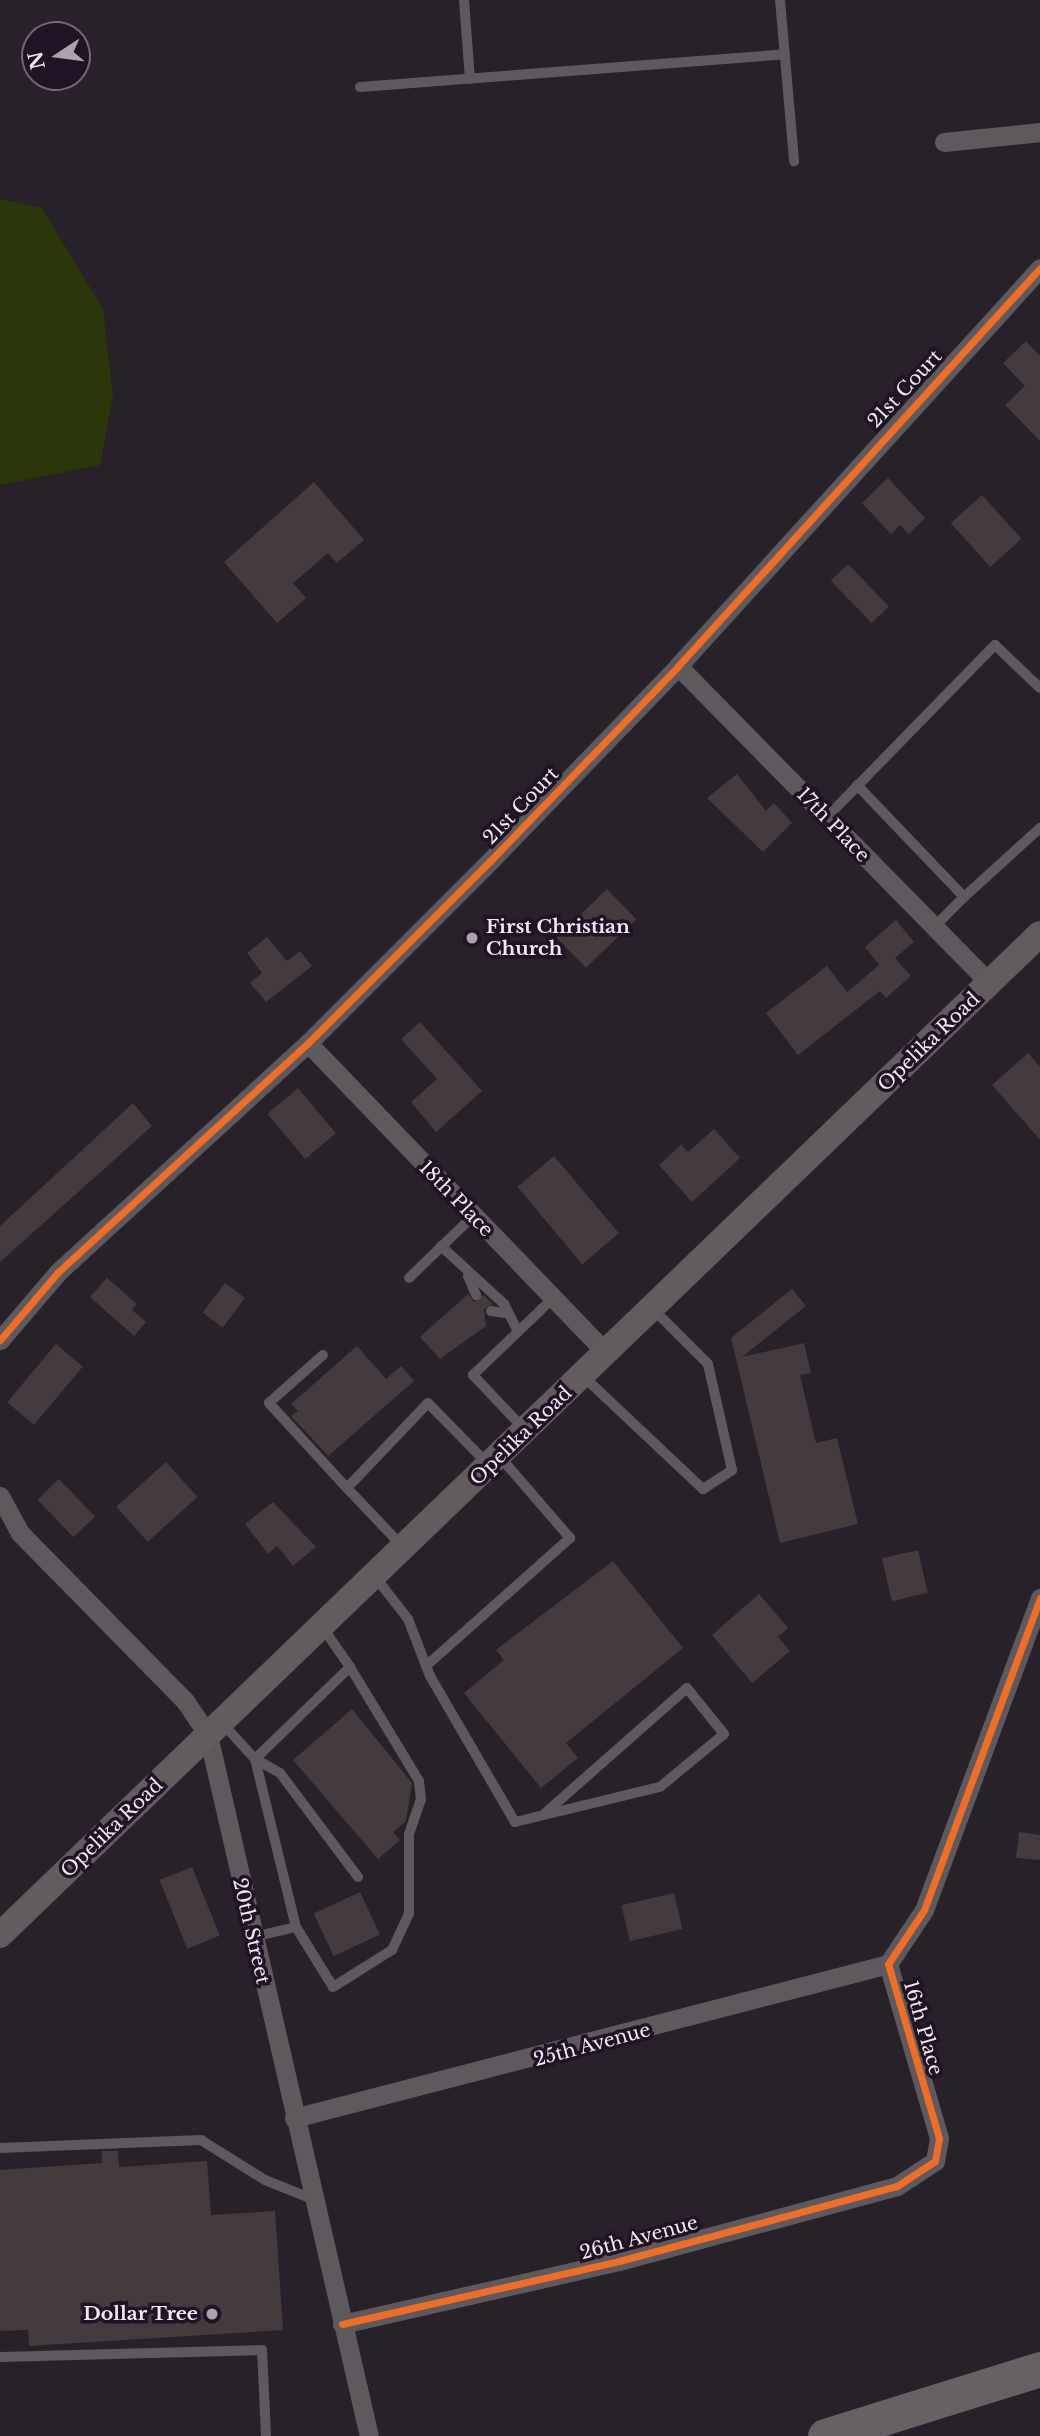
<!DOCTYPE html>
<html>
<head>
<meta charset="utf-8">
<style>
  body { margin:0 }
  #map { position:relative; width:1040px; height:2436px; overflow:hidden; background:#28212a; font-family:"Libre Baskerville",serif }
  div>[style] { position:absolute }
  .green>* { inset:0; background:#2b370a }
  .building>* { inset:0; background:#433b3e; transform-origin:0 0 }
  .lane>* { height:10px; margin:-5px; padding:0 5px; transform-origin:5px; border-radius:5px; background:#5e595c }
  .street>* { height:19px; margin:-9.5px; padding:0 9.5px; transform-origin:9.5px; border-radius:9.5px; background:#5e595c }
  .secondary>* { height:26px; margin:-13px; padding:0 13px; transform-origin:13px; border-radius:13px; background:#625c5f }
  .highway>* { height:35px; margin:-17.5px; padding:0 17.5px; transform-origin:17.5px; border-radius:17.5px; background:#686164 }
  .cycleway>* { height:7px; margin:-3.5px; padding:0 3.5px; transform-origin:3.5px; border-radius:3.5px; background:#ee6e29 }
  .dots>* { width:19px; height:19px; translate:-50% -50%; box-sizing:border-box; border:4px solid #201324; border-radius:50% }
  span { translate:-50% -50%; white-space:nowrap; text-align:center; line-height:1.15; -webkit-text-stroke:7px #201324; paint-order:stroke }
  .street-label { font-size:19px; color:#f0e7f3 }
  .poi-label { font-size:19px; color:#f0e7f3; font-weight:700 }
  .left { translate:0 -50%; text-align:left }
  .right { translate:-100% -50%; text-align:right }
  .north { position:absolute; left:21px; top:21px; width:70px; height:70px; box-sizing:border-box; background:#201324; border:2px solid #736877; border-radius:50%; rotate:257deg; font-size:19px; font-weight:700; line-height:28px; text-align:center; color:#f0e7f3 }
  .north::after { content:''; display:block; margin:auto; width:24px; height:32px; background:#aaa2ad; clip-path:polygon(50% 0,100% 100%,50% 72%,0 100%) }
</style>
</head>
<body>
<div id="map">
  <div class="green">
    <div style="clip-path:polygon(0 199px,42px 208px,103px 309px,113px 396px,100px 465px,0 485px)"></div>
  </div>
  <div class="building">
    <div style="clip-path:polygon(1026px 341px,1040px 356px,1040px 441px,1005px 405px,1025px 386px,1003px 363px)"></div>
    <div style="clip-path:polygon(888px 478px,925px 518px,909px 534px,900px 525px,891px 534px,862px 503px)"></div>
    <div style="clip-path:polygon(314px 482px,364px 540px,337px 563px,328px 553px,293px 583px,306px 598px,277px 623px,224px 562px)"></div>
    <div style="left:982px;top:495px;width:59px;height:42px;rotate:48deg"></div>
    <div style="left:848px;top:564px;width:59px;height:24px;rotate:46deg"></div>
    <div style="clip-path:polygon(737px 774px,766px 811px,774px 803px,792px 823px,763px 852px,707px 798px)"></div>
    <div style="left:607px;top:889px;width:42px;height:70px;rotate:46deg"></div>
    <div style="clip-path:polygon(896px 920px,914px 942px,895px 958px,911px 976px,886px 998px,880px 991px,798px 1055px,766px 1013px,827px 966px,847px 992px,879px 965px,865px 947px)"></div>
    <div style="clip-path:polygon(267px 937px,287px 961px,300px 951px,312px 966px,266px 1002px,250px 983px,262px 973px,247px 953px)"></div>
    <div style="clip-path:polygon(420px 1022px,482px 1091px,436px 1132px,411px 1102px,437px 1079px,401px 1039px)"></div>
    <div style="clip-path:polygon(1028px 1053px,1040px 1067px,1040px 1140px,992px 1085px)"></div>
    <div style="left:298px;top:1088px;width:59px;height:40px;rotate:50deg"></div>
    <div style="clip-path:polygon(133px 1103px,152px 1126px,0 1262px,0 1226px)"></div>
    <div style="clip-path:polygon(714px 1129px,740px 1158px,692px 1202px,659px 1165px,681px 1145px,688px 1152px)"></div>
    <div style="left:554px;top:1156px;width:101px;height:48px;rotate:50deg"></div>
    <div style="clip-path:polygon(107px 1278px,137px 1304px,132px 1310px,146px 1322px,134px 1336px,90px 1297px)"></div>
    <div style="left:225px;top:1283px;width:25px;height:37px;rotate:37deg"></div>
    <div style="clip-path:polygon(792px 1289px,806px 1306px,742px 1357px,804px 1343px,811px 1373px,800px 1375px,816px 1443px,837px 1438px,858px 1524px,780px 1543px,731px 1338px)"></div>
    <div style="clip-path:polygon(468px 1294px,474px 1302px,483px 1295px,493px 1304px,484px 1309px,486px 1326px,440px 1359px,420px 1337px)"></div>
    <div style="left:56px;top:1344px;width:35px;height:76px;rotate:40deg"></div>
    <div style="clip-path:polygon(357px 1346px,386px 1379px,401px 1366px,414px 1381px,328px 1456px,291px 1416px,298px 1411px,291px 1404px)"></div>
    <div style="left:166px;top:1462px;width:47px;height:67px;rotate:48deg"></div>
    <div style="left:59px;top:1479px;width:52px;height:30px;rotate:46deg"></div>
    <div style="clip-path:polygon(273px 1502px,316px 1547px,293px 1566px,277px 1546px,268px 1554px,245px 1524px)"></div>
    <div style="left:918px;top:1550px;width:44px;height:37px;rotate:77deg"></div>
    <div style="clip-path:polygon(613px 1561px,683px 1648px,566px 1743px,578px 1758px,541px 1788px,464px 1693px,504px 1660px,496px 1650px)"></div>
    <div style="clip-path:polygon(759px 1594px,788px 1628px,778px 1637px,790px 1651px,752px 1683px,712px 1635px)"></div>
    <div style="clip-path:polygon(352px 1709px,412px 1783px,406px 1821px,393px 1832px,400px 1840px,378px 1859px,293px 1760px)"></div>
    <div style="clip-path:polygon(1019px 1832px,1040px 1835px,1040px 1860px,1016px 1858px)"></div>
    <div style="left:192px;top:1867px;width:74px;height:35px;rotate:68deg"></div>
    <div style="left:360px;top:1892px;width:47px;height:51px;rotate:65deg"></div>
    <div style="left:674px;top:1893px;width:37px;height:54px;rotate:77deg"></div>
    <div style="clip-path:polygon(102px 2151px,118px 2151px,119px 2167px,207px 2161px,211px 2215px,275px 2211px,283px 2330px,29px 2346px,28px 2330px,0 2331px,0 2170px,102px 2163px)"></div>
  </div>
  <div class="lane">
    <div style="left:464px;top:0;width:79px;rotate:85.7deg"></div>
    <div style="left:780px;top:0;width:162px;rotate:85deg"></div>
    <div style="left:360px;top:87px;width:426px;rotate:-4.4deg"></div>
    <div style="left:857px;top:785px;width:155px;rotate:46.3deg"></div>
    <div style="left:964px;top:897px;width:103px;rotate:-42.2deg"></div>
    <div style="left:826px;top:818px;width:242px;rotate:-45.7deg"></div>
    <div style="left:995px;top:645px;width:62px;rotate:43.7deg"></div>
    <div style="left:933px;top:928px;width:44px;rotate:-45deg"></div>
    <div style="left:441px;top:1246px;width:86px;rotate:42.6deg"></div>
    <div style="left:504px;top:1304px;width:31px;rotate:63deg"></div>
    <div style="left:468px;top:1276px;width:21px;rotate:67deg"></div>
    <div style="left:409px;top:1278px;width:89px;rotate:-44.1deg"></div>
    <div style="left:491px;top:1311px;width:12px;rotate:9deg"></div>
    <div style="left:323px;top:1355px;width:72px;rotate:138.4deg"></div>
    <div style="left:269px;top:1403px;width:115px;rotate:47.5deg"></div>
    <div style="left:583px;top:1376px;width:165px;rotate:43.3deg"></div>
    <div style="left:703px;top:1489px;width:35px;rotate:-33deg"></div>
    <div style="left:732px;top:1470px;width:109px;rotate:-102.8deg"></div>
    <div style="left:708px;top:1364px;width:78px;rotate:-135deg"></div>
    <div style="left:523px;top:1428px;width:73px;rotate:-133.3deg"></div>
    <div style="left:473px;top:1375px;width:111px;rotate:-43.9deg"></div>
    <div style="left:402px;top:1546px;width:80px;rotate:-133.5deg"></div>
    <div style="left:347px;top:1488px;width:117px;rotate:-46.4deg"></div>
    <div style="left:428px;top:1403px;width:84px;rotate:45.5deg"></div>
    <div style="left:376px;top:1578px;width:52px;rotate:52deg"></div>
    <div style="left:408px;top:1619px;width:61px;rotate:68.9deg"></div>
    <div style="left:430px;top:1676px;width:169px;rotate:59.8deg"></div>
    <div style="left:515px;top:1822px;width:149px;rotate:-13.6deg"></div>
    <div style="left:660px;top:1787px;width:83px;rotate:-39.6deg"></div>
    <div style="left:724px;top:1734px;width:59px;rotate:-128.8deg"></div>
    <div style="left:687px;top:1688px;width:192px;rotate:138.6deg"></div>
    <div style="left:323px;top:1628px;width:47px;rotate:55.3deg"></div>
    <div style="left:350px;top:1667px;width:132px;rotate:135.9deg"></div>
    <div style="left:255px;top:1759px;width:29px;rotate:29deg"></div>
    <div style="left:280px;top:1773px;width:130px;rotate:53.1deg"></div>
    <div style="left:426px;top:1666px;width:193px;rotate:-41.6deg"></div>
    <div style="left:570px;top:1538px;width:107px;rotate:-130.8deg"></div>
    <div style="left:224px;top:1725px;width:46px;rotate:47.6deg"></div>
    <div style="left:255px;top:1759px;width:173px;rotate:76.3deg"></div>
    <div style="left:296px;top:1927px;width:44px;rotate:166.9deg"></div>
    <div style="left:296px;top:1927px;width:70px;rotate:58.3deg"></div>
    <div style="left:333px;top:1987px;width:70px;rotate:-32.1deg"></div>
    <div style="left:392px;top:1950px;width:40px;rotate:-65deg"></div>
    <div style="left:409px;top:1914px;width:80px;rotate:-90deg"></div>
    <div style="left:409px;top:1834px;width:36px;rotate:-71deg"></div>
    <div style="left:421px;top:1800px;width:19px;rotate:-96deg"></div>
    <div style="left:419px;top:1781px;width:133px;rotate:-121.2deg"></div>
    <div style="left:0;top:2148px;width:201px;rotate:-2.3deg"></div>
    <div style="left:201px;top:2140px;width:75px;rotate:32deg"></div>
    <div style="left:265px;top:2180px;width:54px;rotate:21.8deg"></div>
    <div style="left:0;top:2357px;width:262px;rotate:-1.5deg"></div>
    <div style="left:262px;top:2350px;width:86px;rotate:87.3deg"></div>
  </div>
  <div class="street">
    <div style="left:944px;top:142px;width:97px;rotate:-5.9deg"></div>
    <div style="left:678px;top:666px;width:445px;rotate:45.5deg"></div>
    <div style="left:308px;top:1043px;width:430px;rotate:46.1deg"></div>
    <div style="left:0;top:1340px;width:89px;rotate:-49.5deg"></div>
    <div style="left:58px;top:1272px;width:339px;rotate:-42.5deg"></div>
    <div style="left:308px;top:1043px;width:257px;rotate:-45deg"></div>
    <div style="left:490px;top:861px;width:271px;rotate:-46deg"></div>
    <div style="left:678px;top:666px;width:538px;rotate:-47.71deg"></div>
    <div style="left:0;top:1496px;width:42px;rotate:61.6deg"></div>
    <div style="left:20px;top:1533px;width:235px;rotate:45.5deg"></div>
    <div style="left:185px;top:1701px;width:41px;rotate:55.9deg"></div>
    <div style="left:208px;top:1735px;width:719px;rotate:77.07deg"></div>
    <div style="left:294px;top:2118px;width:614px;rotate:-14.53deg"></div>
    <div style="left:342px;top:2324px;width:284px;rotate:-12.8deg"></div>
    <div style="left:619px;top:2261px;width:288px;rotate:-15.1deg"></div>
    <div style="left:897px;top:2186px;width:45px;rotate:-33.3deg"></div>
    <div style="left:935px;top:2161px;width:23px;rotate:-80deg"></div>
    <div style="left:939px;top:2138px;width:181px;rotate:-106.3deg"></div>
    <div style="left:888px;top:1964px;width:65px;rotate:-56.3deg"></div>
    <div style="left:924px;top:1910px;width:333px;rotate:-69.6deg"></div>
  </div>
  <div class="secondary">
    <div style="left:0;top:1935px;width:1443px;rotate:-43.91deg"></div>
  </div>
  <div class="highway">
    <div style="left:825px;top:2436px;width:225px;rotate:-17.3deg"></div>
  </div>
  <div class="cycleway">
    <div style="left:0;top:1340px;width:89px;rotate:-49.5deg"></div>
    <div style="left:58px;top:1272px;width:339px;rotate:-42.5deg"></div>
    <div style="left:308px;top:1043px;width:257px;rotate:-45deg"></div>
    <div style="left:490px;top:861px;width:271px;rotate:-46deg"></div>
    <div style="left:678px;top:666px;width:538px;rotate:-47.71deg"></div>
    <div style="left:342px;top:2324px;width:284px;rotate:-12.8deg"></div>
    <div style="left:619px;top:2261px;width:288px;rotate:-15.1deg"></div>
    <div style="left:897px;top:2186px;width:45px;rotate:-33.3deg"></div>
    <div style="left:935px;top:2161px;width:23px;rotate:-80deg"></div>
    <div style="left:939px;top:2138px;width:181px;rotate:-106.3deg"></div>
    <div style="left:888px;top:1964px;width:65px;rotate:-56.3deg"></div>
    <div style="left:924px;top:1910px;width:333px;rotate:-69.6deg"></div>
  </div>
  <div class="dots">
    <div style="left:472px;top:938px;background:#aaa2ad"></div>
    <div style="left:212px;top:2314px;background:#aaa2ad"></div>
  </div>
  <div class="street-label">
    <span style="left:905px;top:389px;rotate:-47deg">21st Court</span>
    <span style="left:521px;top:806px;rotate:-46deg">21st Court</span>
    <span style="left:833px;top:825px;rotate:46deg">17th Place</span>
    <span style="left:929px;top:1042px;rotate:-44deg">Opelika Road</span>
    <span style="left:456px;top:1199px;rotate:46deg">18th Place</span>
    <span style="left:521px;top:1436px;rotate:-44deg">Opelika Road</span>
    <span style="left:112px;top:1828px;rotate:-44deg">Opelika Road</span>
    <span style="left:251px;top:1931px;rotate:77deg">20th Street</span>
    <span style="left:923px;top:2028px;rotate:74deg">16th Place</span>
    <span style="left:592px;top:2045px;rotate:-15deg">25th Avenue</span>
    <span style="left:639px;top:2238px;rotate:-15deg">26th Avenue</span>
  </div>
  <div class="poi-label">
    <span class="left" style="left:486px;top:938px">First Christian<br>Church</span>
    <span class="right" style="left:198px;top:2314px">Dollar Tree</span>
  </div>
  <div class="north">N</div>
</div>
</body>
</html>
